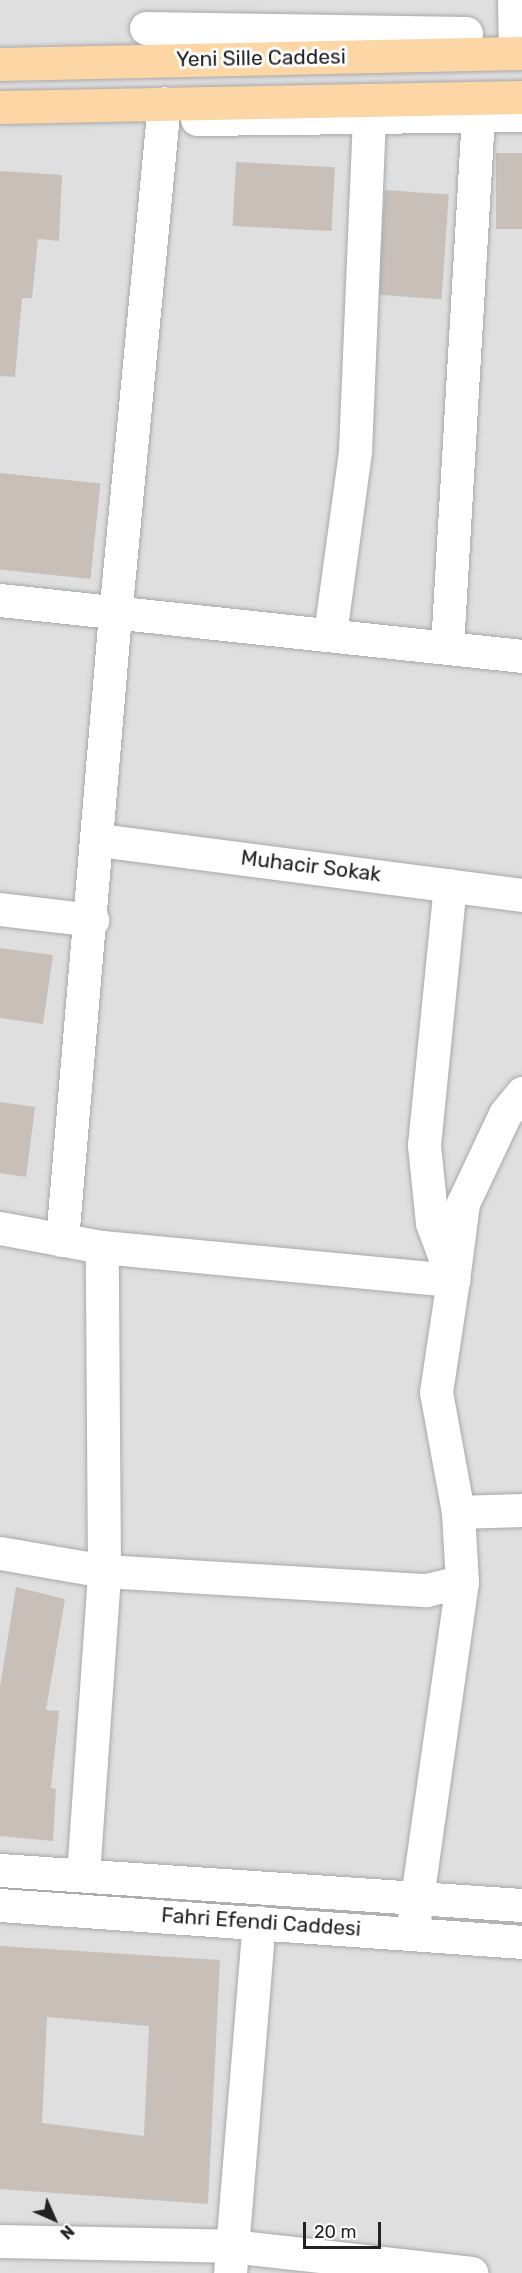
<!DOCTYPE html>
<html>
<head>
<meta charset="utf-8">
<style>
  body { margin:0 }
  #map { position:relative; width:522px; height:2273px; overflow:hidden; background:#f2efe9; font-family:Rubik,sans-serif }
  div>[style] { position:absolute }
  .residential>* { inset:0; background:#e0dfdf; transform-origin:0 0 }
  .building>* { inset:0; background:#c7bfb8; transform-origin:0 0 }
  .roads { filter:drop-shadow(0 0 2px #a9a9a9) drop-shadow(0 0 2px #a9a9a9) }
  .minor>* { height:33px; margin:-16.5px; padding:0 16.5px; transform-origin:16.5px; border-radius:16.5px; background:#fff }
  .major>* { height:33px; margin:-16.5px; padding:0 16.5px; transform-origin:16.5px; border-radius:16.5px; background:#fcd6a4 }
  span { translate:-50% -50%; white-space:nowrap; text-align:center; line-height:1.15; -webkit-text-stroke:6px #fff; paint-order:stroke }
  .street-label { font-size:21px; color:#222 }
  .north { position:absolute; left:24px; top:2189px; width:60px; height:60px; -webkit-text-stroke:4px #fff; paint-order:stroke; rotate:135deg; font-size:16px; font-weight:700; line-height:24px; text-align:center; color:#222 }
  .north::after { content:''; display:block; margin:auto; width:21px; height:27px; background:#222; clip-path:polygon(50% 0,100% 100%,50% 72%,0 100%) }
  .scale { position:absolute; left:303px; top:2222px; width:78px; height:27px; box-sizing:border-box; border:3px solid #222; border-top:0; padding-left:8px; font-size:18px; line-height:21px; white-space:nowrap; color:#222; -webkit-text-stroke:4px #fff; paint-order:stroke }
</style>
</head>
<body>
<div id="map">
  <div class="residential">
    <div style="left:0;top:0;width:522px;height:2273px"></div>
  </div>
  <div class="building">
    <div style="left:522px;top:153px;width:76px;height:26px;rotate:90deg"></div>
    <div style="left:236px;top:162px;width:99px;height:64px;rotate:3deg"></div>
    <div style="clip-path:polygon(0 171px,62px 175px,59px 241px,38px 239px,32px 298px,22px 298px,15px 377px,0 376px)"></div>
    <div style="left:385px;top:190px;width:64px;height:105px;rotate:4deg"></div>
    <div style="left:0;top:473px;width:101px;height:96px;rotate:6deg"></div>
    <div style="clip-path:polygon(0 948px,53px 955px,43px 1024px,0 1018px)"></div>
    <div style="clip-path:polygon(0 1102px,35px 1107px,26px 1177px,0 1173px)"></div>
    <div style="clip-path:polygon(16px 1587px,65px 1599px,46px 1710px,59px 1711px,51px 1788px,56px 1789px,53px 1841px,0 1836px,0 1687px)"></div>
    <div style="clip-path:polygon(evenodd,0 1946px,220px 1960px,208px 2204px,0 2189px,0 1946px,47px 2017px,149px 2026px,144px 2136px,42px 2123px,47px 2017px)"></div>
  </div>
  <div class="roads">
    <div class="minor">
      <div style="left:514px;top:0;width:53px;rotate:88.9deg"></div>
      <div style="left:146px;top:28px;width:320px;rotate:0.9deg"></div>
      <div style="left:197px;top:119px;width:325px;rotate:-0.7deg"></div>
      <div style="left:0;top:600px;width:525px;rotate:6.12deg"></div>
      <div style="left:330px;top:634px;width:185px;rotate:-82.2deg"></div>
      <div style="left:355px;top:451px;width:351px;rotate:-87.6deg"></div>
      <div style="left:447px;top:647px;width:550px;rotate:-86.66deg"></div>
      <div style="left:99px;top:840px;width:427px;rotate:7.4deg"></div>
      <div style="left:0;top:909px;width:93px;rotate:6.8deg"></div>
      <div style="left:0;top:1228px;width:104px;rotate:10.6deg"></div>
      <div style="left:102px;top:1247px;width:353px;rotate:5.4deg"></div>
      <div style="left:453px;top:1280px;width:78px;rotate:-82.6deg"></div>
      <div style="left:463px;top:1203px;width:98px;rotate:-64.7deg"></div>
      <div style="left:505px;top:1114px;width:27px;rotate:-51deg"></div>
      <div style="left:62px;top:1240px;width:616px;rotate:-85.16deg"></div>
      <div style="left:114px;top:626px;width:525px;rotate:-84.54deg"></div>
      <div style="left:458px;top:1512px;width:64px;rotate:-1.8deg"></div>
      <div style="left:0;top:1553px;width:106px;rotate:9.8deg"></div>
      <div style="left:104px;top:1571px;width:323px;rotate:3.4deg"></div>
      <div style="left:426px;top:1590px;width:37px;rotate:-13deg"></div>
      <div style="left:0;top:1870px;width:523px;rotate:3.84deg"></div>
      <div style="left:83px;top:1875px;width:305px;rotate:-86deg"></div>
      <div style="left:104px;top:1571px;width:324px;rotate:-90.4deg"></div>
      <div style="left:0;top:1905px;width:523px;rotate:4.05deg"></div>
      <div style="left:412px;top:1933px;width:355px;rotate:-81.9deg"></div>
      <div style="left:462px;top:1582px;width:70px;rotate:-93.3deg"></div>
      <div style="left:458px;top:1512px;width:122px;rotate:-100.4deg"></div>
      <div style="left:436px;top:1392px;width:113px;rotate:-81.4deg"></div>
      <div style="left:453px;top:1280px;width:61px;rotate:-110.2deg"></div>
      <div style="left:432px;top:1223px;width:78px;rotate:-95.9deg"></div>
      <div style="left:424px;top:1145px;width:261px;rotate:-84.3deg"></div>
      <div style="left:0;top:2241px;width:231px;rotate:1.2deg"></div>
      <div style="left:231px;top:2246px;width:242px;rotate:6.4deg"></div>
      <div style="left:230px;top:2273px;width:352px;rotate:-85.3deg"></div>
    </div>
    <div class="major">
      <div style="left:0;top:64px;width:522px;rotate:-1.21deg"></div>
      <div style="left:0;top:107px;width:522px;rotate:-1.1deg"></div>
    </div>
  </div>
  <div class="street-label">
    <span style="left:261px;top:58px;rotate:-1deg">Yeni Sille Caddesi</span>
    <span style="left:311px;top:866px;rotate:7deg">Muhacir Sokak</span>
    <span style="left:261px;top:1922px;rotate:4deg">Fahri Efendi Caddesi</span>
  </div>
  <div class="north">N</div>
  <div class="scale">20 m</div>
</div>
</body>
</html>
